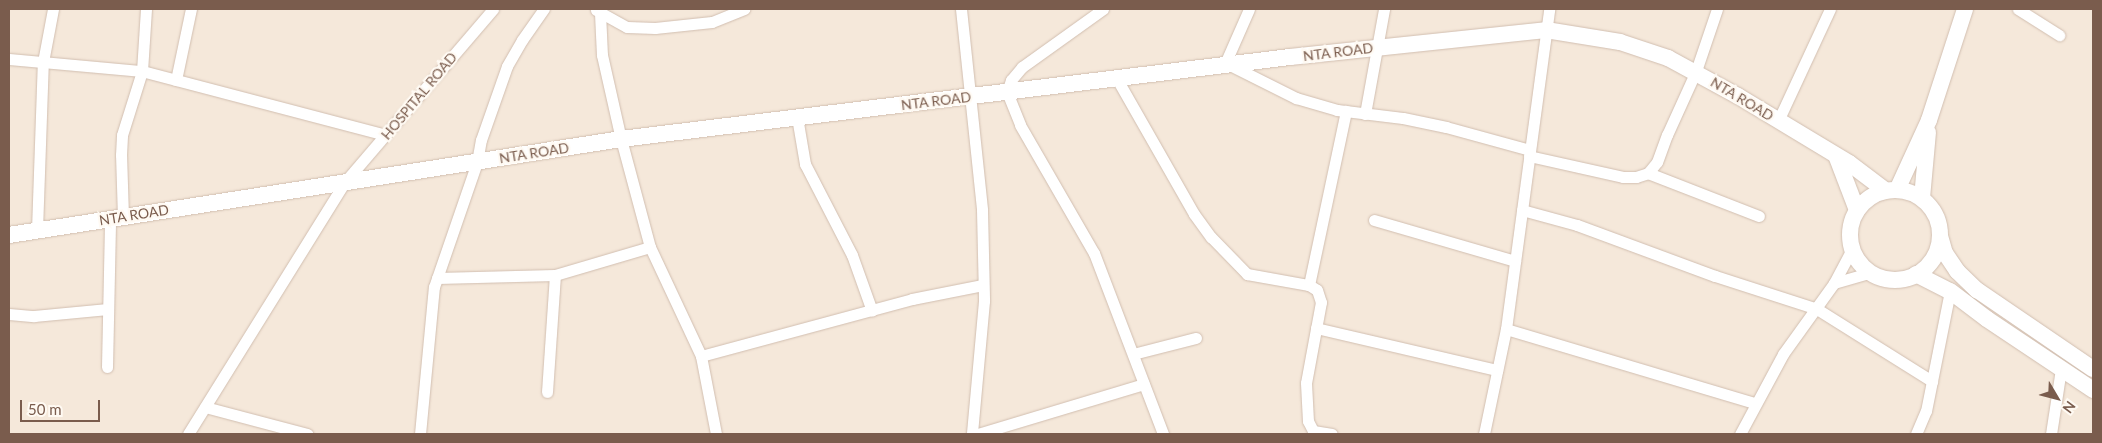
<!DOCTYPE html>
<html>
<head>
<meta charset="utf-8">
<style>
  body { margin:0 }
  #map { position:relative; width:2102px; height:443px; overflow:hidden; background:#fdf6ec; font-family:Lato,sans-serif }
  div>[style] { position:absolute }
  .residential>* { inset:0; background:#f5e8da; transform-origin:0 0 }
  .roads { filter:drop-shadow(0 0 1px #d1beb0) drop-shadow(0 0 1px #d1beb0) }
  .street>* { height:11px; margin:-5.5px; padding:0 5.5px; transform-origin:5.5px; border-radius:5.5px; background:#fff }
  .secondary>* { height:16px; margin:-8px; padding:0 8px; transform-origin:8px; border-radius:8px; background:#fff }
  .secondary>.ring { margin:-8px; padding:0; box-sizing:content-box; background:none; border:16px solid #fff; border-radius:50% }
  span { translate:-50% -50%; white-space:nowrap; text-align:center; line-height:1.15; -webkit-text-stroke:4.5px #fffaf3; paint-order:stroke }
  .street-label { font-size:14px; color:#7a5c4d }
  .frame { position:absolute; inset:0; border:10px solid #7a5c4d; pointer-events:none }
  .north { position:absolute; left:2032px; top:373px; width:50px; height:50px; -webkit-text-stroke:4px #fffaf3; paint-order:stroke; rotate:127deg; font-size:14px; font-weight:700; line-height:20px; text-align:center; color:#7a5c4d }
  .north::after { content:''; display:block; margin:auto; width:18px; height:22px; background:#7a5c4d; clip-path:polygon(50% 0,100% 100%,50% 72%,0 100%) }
  .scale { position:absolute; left:20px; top:400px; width:80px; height:22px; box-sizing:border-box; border:2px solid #7a5c4d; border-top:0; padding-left:6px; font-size:15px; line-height:18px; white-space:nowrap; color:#7a5c4d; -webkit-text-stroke:4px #fffaf3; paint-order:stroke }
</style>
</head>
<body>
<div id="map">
  <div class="residential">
    <div style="left:9px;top:9px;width:2084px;height:425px"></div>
  </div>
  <div class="roads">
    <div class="street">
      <div style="left:961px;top:9px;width:202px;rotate:84deg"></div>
      <div style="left:982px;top:210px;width:91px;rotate:88.7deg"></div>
      <div style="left:984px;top:301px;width:134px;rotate:95.2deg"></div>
      <div style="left:1103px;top:9px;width:100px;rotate:144.4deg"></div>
      <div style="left:1022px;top:67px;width:17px;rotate:130deg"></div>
      <div style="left:1011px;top:80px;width:13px;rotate:108deg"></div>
      <div style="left:1007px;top:92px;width:35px;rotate:68deg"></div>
      <div style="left:1020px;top:125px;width:148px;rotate:60deg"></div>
      <div style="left:1094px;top:253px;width:194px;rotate:69.1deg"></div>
      <div style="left:2018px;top:9px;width:49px;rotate:32.4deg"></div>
      <div style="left:596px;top:10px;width:35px;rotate:29deg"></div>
      <div style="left:627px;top:27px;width:28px;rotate:2deg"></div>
      <div style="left:655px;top:28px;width:57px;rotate:-6deg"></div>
      <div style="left:712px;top:22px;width:35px;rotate:-22deg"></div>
      <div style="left:600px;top:13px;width:42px;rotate:87.3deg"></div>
      <div style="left:602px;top:55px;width:86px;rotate:77.3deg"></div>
      <div style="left:621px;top:139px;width:112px;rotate:75deg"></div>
      <div style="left:650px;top:247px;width:120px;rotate:64.9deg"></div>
      <div style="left:701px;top:356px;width:79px;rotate:79.1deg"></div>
      <div style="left:9px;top:59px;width:134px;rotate:5.2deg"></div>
      <div style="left:142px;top:71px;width:252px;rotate:14.7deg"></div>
      <div style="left:1224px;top:66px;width:62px;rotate:-66.3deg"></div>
      <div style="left:1232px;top:66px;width:72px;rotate:26.6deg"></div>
      <div style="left:1296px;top:98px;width:43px;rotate:16.3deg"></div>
      <div style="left:1337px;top:110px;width:66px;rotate:6.9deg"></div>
      <div style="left:1403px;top:118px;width:44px;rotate:11.8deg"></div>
      <div style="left:1446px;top:127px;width:87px;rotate:15.3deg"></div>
      <div style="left:1117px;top:79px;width:155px;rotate:60.3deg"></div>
      <div style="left:1194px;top:214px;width:29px;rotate:54deg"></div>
      <div style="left:1211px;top:237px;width:52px;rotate:45.8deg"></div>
      <div style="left:1247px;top:274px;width:63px;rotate:10.1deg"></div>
      <div style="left:1309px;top:285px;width:9px;rotate:32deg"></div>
      <div style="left:1317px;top:290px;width:13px;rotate:72deg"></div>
      <div style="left:1321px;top:302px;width:82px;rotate:100.5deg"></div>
      <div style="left:1306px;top:383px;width:38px;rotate:87deg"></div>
      <div style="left:1308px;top:421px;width:11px;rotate:63deg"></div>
      <div style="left:1313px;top:431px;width:19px;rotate:9deg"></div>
      <div style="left:176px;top:80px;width:73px;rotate:-78.1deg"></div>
      <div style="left:1365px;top:114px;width:107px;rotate:-79.7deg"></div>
      <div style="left:797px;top:117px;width:48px;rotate:80.3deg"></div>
      <div style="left:805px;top:164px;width:102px;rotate:62.7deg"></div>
      <div style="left:852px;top:255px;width:59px;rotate:70.3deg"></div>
      <div style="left:1778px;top:121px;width:123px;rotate:-65.1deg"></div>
      <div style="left:1529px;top:156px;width:96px;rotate:12.6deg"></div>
      <div style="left:1623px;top:177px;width:13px"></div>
      <div style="left:1636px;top:177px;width:13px;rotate:-18deg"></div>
      <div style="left:1648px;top:173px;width:14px;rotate:-51deg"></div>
      <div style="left:1657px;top:162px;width:29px;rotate:-70deg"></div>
      <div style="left:1667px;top:135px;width:70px;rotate:-65.6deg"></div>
      <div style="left:1696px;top:71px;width:65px;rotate:-71.3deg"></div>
      <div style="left:1648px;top:173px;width:119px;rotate:21.2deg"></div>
      <div style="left:1522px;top:210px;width:57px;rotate:15.3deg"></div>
      <div style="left:1577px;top:225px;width:147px;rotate:20.3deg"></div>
      <div style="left:1715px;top:276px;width:107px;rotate:17.9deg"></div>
      <div style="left:1817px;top:309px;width:136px;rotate:32.1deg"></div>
      <div style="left:123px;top:217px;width:62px;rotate:-91.8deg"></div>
      <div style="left:121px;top:155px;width:20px;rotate:-87deg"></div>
      <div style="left:122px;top:135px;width:67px;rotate:-72.6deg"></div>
      <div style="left:142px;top:71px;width:62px;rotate:-86.3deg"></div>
      <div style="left:1374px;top:220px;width:147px;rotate:16.2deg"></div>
      <div style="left:37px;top:230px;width:168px;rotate:-88deg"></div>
      <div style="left:43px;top:62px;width:54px;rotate:-79.3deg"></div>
      <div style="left:437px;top:278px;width:118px;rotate:-1.5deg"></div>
      <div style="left:555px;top:275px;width:99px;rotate:-16.4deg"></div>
      <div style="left:1834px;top:283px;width:37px;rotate:-16deg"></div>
      <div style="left:1309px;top:285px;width:178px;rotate:-78deg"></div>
      <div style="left:9px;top:314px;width:25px;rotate:5deg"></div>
      <div style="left:34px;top:316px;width:74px;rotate:-5.4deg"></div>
      <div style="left:1316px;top:328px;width:186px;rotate:13.1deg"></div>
      <div style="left:1506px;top:329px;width:260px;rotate:16.6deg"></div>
      <div style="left:1133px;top:354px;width:65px;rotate:-14.3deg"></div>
      <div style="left:701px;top:356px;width:219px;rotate:-15.1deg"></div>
      <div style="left:912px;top:299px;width:72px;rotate:-11.2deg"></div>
      <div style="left:107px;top:367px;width:148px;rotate:-88.8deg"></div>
      <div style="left:547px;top:392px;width:117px;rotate:-86.1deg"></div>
      <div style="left:205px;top:407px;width:106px;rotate:14.8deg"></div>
      <div style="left:188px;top:434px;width:296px;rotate:-58.1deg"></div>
      <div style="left:344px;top:183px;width:229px;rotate:-49.4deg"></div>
      <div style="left:420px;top:434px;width:148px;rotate:-84.6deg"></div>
      <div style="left:434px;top:287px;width:132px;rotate:-71deg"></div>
      <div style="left:477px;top:162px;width:22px;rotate:-80deg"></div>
      <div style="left:481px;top:140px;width:78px;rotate:-70.6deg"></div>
      <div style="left:507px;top:66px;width:30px;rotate:-60deg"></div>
      <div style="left:522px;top:40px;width:38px;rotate:-55deg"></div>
      <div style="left:978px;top:434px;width:173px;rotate:-16.8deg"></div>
      <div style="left:1484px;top:434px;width:107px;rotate:-78.2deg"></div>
      <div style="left:1506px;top:329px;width:323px;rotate:-82.3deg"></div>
      <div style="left:1740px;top:434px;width:91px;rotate:-61.7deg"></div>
      <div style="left:1783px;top:354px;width:87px;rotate:-54.3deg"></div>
      <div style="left:1834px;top:283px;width:38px;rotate:-62deg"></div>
      <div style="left:1916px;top:434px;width:25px;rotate:-67deg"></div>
      <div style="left:1926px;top:411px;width:122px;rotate:-78.7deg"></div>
      <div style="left:2051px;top:434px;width:66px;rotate:-81.3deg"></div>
    </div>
    <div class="secondary">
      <div style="left:1837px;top:158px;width:56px;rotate:69deg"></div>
      <div style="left:1897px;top:190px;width:77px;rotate:-65.4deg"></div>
      <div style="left:1929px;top:120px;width:117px;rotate:-72deg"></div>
      <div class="ring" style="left:1850px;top:190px;width:74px;height:74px"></div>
      <div style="left:1922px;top:198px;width:66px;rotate:-84.8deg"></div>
      <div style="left:9px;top:235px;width:619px;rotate:-8.91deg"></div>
      <div style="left:621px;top:139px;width:674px;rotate:-6.99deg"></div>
      <div style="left:1290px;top:57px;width:257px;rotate:-6deg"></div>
      <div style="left:1546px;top:30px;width:75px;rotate:9.2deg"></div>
      <div style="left:1620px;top:42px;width:51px;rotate:18.4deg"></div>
      <div style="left:1668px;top:58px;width:80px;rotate:28.5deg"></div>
      <div style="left:1738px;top:96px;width:130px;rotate:31.1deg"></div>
      <div style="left:1849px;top:163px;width:46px;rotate:37.1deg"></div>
      <div style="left:1940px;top:236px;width:18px;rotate:74deg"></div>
      <div style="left:1945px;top:253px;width:22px;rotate:56deg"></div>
      <div style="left:1957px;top:271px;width:28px;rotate:44deg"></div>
      <div style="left:1977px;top:290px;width:140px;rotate:34.3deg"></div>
      <div style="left:1916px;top:274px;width:38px;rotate:27deg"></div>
      <div style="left:1950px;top:291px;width:46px;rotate:37.1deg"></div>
      <div style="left:1987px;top:319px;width:128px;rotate:33.8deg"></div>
    </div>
  </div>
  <div class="street-label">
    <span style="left:1338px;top:52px;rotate:-7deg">NTA ROAD</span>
    <span style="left:419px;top:96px;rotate:-50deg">HOSPITAL ROAD</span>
    <span style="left:1742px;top:99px;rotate:31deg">NTA ROAD</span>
    <span style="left:936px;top:101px;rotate:-7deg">NTA ROAD</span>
    <span style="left:534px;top:153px;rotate:-9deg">NTA ROAD</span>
    <span style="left:134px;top:215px;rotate:-9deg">NTA ROAD</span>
  </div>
  <div class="frame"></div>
  <div class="north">N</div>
  <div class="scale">50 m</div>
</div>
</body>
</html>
